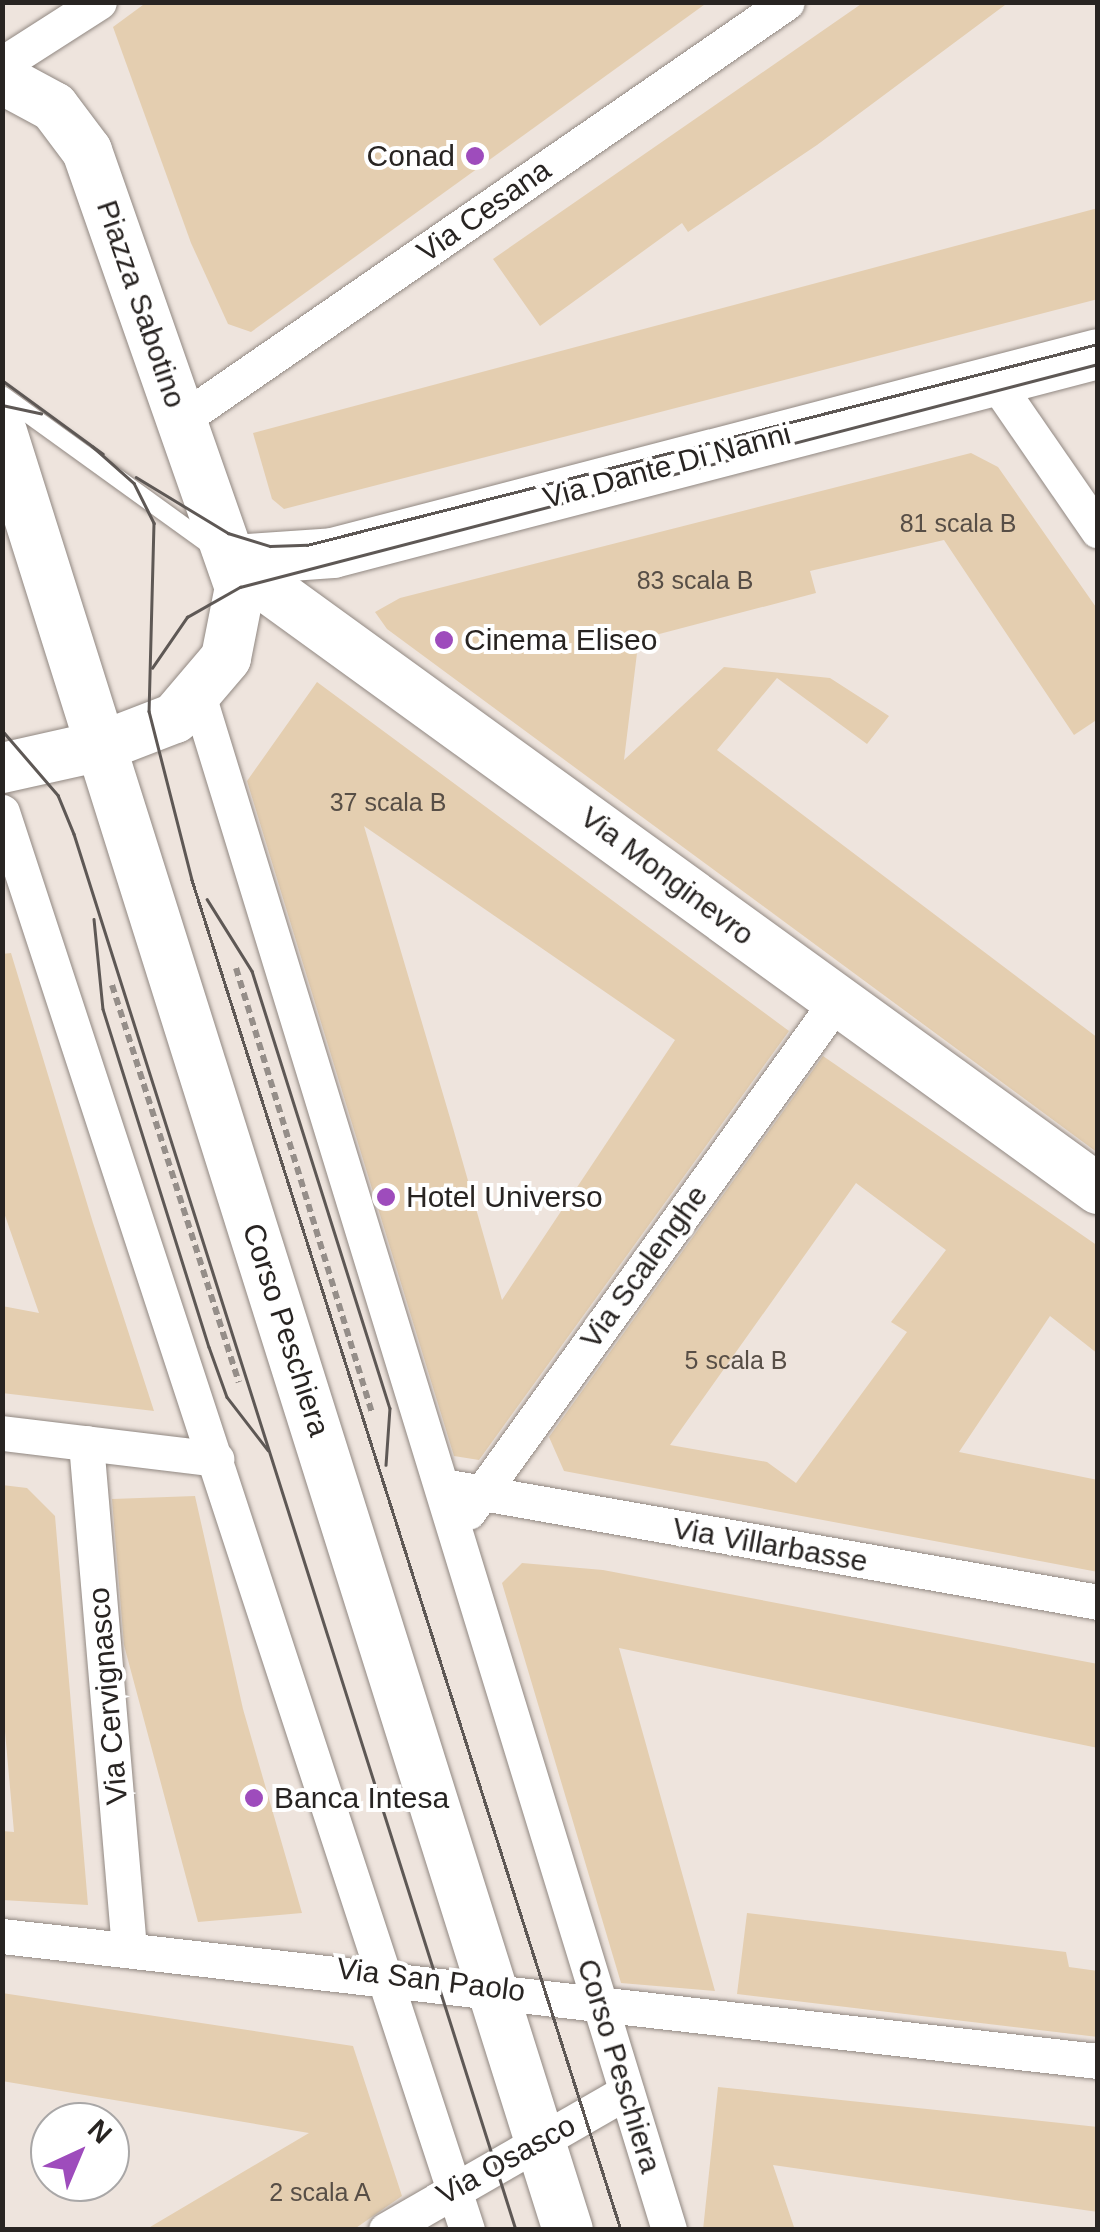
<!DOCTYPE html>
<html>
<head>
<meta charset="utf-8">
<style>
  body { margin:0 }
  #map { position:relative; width:1100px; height:2232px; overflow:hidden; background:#eee4dd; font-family:Arial,sans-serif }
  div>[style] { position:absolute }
  .building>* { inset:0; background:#e4ceb0 }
  .path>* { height:6px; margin-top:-3px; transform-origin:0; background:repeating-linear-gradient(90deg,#958e89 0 8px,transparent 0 13px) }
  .roads { filter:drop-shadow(0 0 2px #918882) drop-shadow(0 0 2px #918882) }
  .lane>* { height:18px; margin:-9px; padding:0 9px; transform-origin:9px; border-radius:9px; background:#fff }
  .street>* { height:35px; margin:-17.5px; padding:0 17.5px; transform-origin:17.5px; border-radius:17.5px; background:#fff }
  .secondary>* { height:50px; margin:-25px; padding:0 25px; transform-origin:25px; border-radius:25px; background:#fff }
  .tram>* { height:2.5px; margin:-1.25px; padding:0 1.25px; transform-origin:1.25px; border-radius:1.25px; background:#5e5855 }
  .dots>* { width:28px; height:28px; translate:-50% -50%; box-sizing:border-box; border:5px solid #fff; border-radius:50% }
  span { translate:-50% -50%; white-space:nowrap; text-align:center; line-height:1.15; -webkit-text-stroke:8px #fff; paint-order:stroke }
  .number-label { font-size:25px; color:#574e46 }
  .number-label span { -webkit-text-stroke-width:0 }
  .poi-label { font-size:30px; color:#282422 }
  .right { translate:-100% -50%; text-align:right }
  .left { translate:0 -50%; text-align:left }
  .street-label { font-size:30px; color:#282422 }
  .frame { position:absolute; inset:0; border:5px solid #282422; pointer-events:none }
  .north { position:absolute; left:30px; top:2102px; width:100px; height:100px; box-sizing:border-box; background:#fff; border:2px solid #a9a7a7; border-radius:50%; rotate:44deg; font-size:28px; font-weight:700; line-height:40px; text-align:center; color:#282422 }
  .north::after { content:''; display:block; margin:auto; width:35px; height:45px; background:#9e4cbc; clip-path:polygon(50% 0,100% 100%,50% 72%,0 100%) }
</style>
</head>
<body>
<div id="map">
  <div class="building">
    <div style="clip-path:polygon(147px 2px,708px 2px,251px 332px,228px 324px,191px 243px,113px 27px)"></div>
    <div style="clip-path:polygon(864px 2px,1009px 2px,817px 145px,688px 232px,682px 223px,540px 326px,493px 259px)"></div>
    <div style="clip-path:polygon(1098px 208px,1098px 299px,284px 509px,272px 499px,253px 433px)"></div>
    <div style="clip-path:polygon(971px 453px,998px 467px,1098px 610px,1098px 719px,1074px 735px,944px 540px,810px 571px,816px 593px,606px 648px,637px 653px,624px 760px,724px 667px,830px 678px,889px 716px,867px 744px,777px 678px,717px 750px,1098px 1038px,1098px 1153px,387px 629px,375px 612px,400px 598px)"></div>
    <div style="clip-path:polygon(evenodd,317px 682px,789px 1031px,479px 1460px,454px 1456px,247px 781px,317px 682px,364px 826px,675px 1040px,502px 1300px,453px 1128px,364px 826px)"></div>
    <div style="clip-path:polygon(11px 953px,93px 1223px,154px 1411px,2px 1393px,2px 1306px,39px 1313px,2px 1207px,2px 954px)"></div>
    <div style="clip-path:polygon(evenodd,823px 1056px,1098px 1246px,1098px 1354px,1050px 1316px,959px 1452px,1098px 1480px,1098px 1572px,564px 1471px,549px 1437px,823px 1056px,856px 1183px,946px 1250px,891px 1322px,907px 1332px,796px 1483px,767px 1462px,670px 1445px,856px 1183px)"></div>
    <div style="clip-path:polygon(2px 1485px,27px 1488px,55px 1516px,88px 1905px,2px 1900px,2px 1831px,14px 1832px,2px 1698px)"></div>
    <div style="clip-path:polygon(195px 1496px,243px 1709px,302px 1913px,198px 1922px,124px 1645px,112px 1499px)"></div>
    <div style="clip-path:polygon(522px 1563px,603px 1570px,1098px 1664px,1098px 1748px,619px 1648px,715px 1991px,621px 1983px,502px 1583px)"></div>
    <div style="clip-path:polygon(747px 1913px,1066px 1952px,1069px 1967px,1098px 1971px,1098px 2037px,737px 1994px)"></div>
    <div style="clip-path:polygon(2px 1993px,353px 2046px,402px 2196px,353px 2230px,145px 2230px,309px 2133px,2px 2081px)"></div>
    <div style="clip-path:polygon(718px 2087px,1098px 2127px,1098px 2212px,773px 2165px,795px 2230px,703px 2230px)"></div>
  </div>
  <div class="path">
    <div style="left:236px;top:968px;width:466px;rotate:73deg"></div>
    <div style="left:112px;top:985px;width:417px;rotate:72.3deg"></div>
  </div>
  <div class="roads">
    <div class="lane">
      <div style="left:2px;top:395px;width:258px;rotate:35.8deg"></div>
    </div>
    <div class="street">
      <div style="left:2px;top:64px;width:115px;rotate:-32.6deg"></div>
      <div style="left:994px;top:380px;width:183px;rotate:55.4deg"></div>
      <div style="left:181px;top:420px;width:736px;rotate:-34.6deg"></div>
      <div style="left:199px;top:698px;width:1602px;rotate:72.94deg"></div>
      <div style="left:2px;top:812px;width:1492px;rotate:71.84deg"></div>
      <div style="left:2px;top:1433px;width:216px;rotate:6.9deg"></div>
      <div style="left:86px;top:1443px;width:508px;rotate:85.14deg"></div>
      <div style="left:443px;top:1486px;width:665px;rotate:10.04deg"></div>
      <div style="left:468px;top:1512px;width:629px;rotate:-54.19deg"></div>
      <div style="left:2px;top:1936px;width:1103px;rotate:6.51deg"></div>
      <div style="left:386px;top:2230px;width:277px;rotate:-29.9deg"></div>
    </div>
    <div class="secondary">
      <div style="left:2px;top:79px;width:59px;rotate:28.3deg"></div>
      <div style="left:54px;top:107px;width:55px;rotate:53.1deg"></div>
      <div style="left:87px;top:151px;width:462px;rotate:70.7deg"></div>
      <div style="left:240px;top:587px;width:72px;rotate:101.2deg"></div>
      <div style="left:226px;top:658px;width:79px;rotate:130.4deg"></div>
      <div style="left:175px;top:718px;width:75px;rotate:158.9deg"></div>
      <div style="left:105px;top:745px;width:106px;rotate:167.4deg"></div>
      <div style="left:2px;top:432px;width:1885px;rotate:72.53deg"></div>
      <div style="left:234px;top:560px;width:99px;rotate:-4deg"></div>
      <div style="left:333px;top:553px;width:790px;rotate:-14.58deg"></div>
      <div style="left:235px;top:564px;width:1066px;rotate:35.91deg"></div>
    </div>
  </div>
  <div class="tram">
    <div style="left:2px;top:380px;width:125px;rotate:36.2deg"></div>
    <div style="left:2px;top:405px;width:40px;rotate:12deg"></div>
    <div style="left:92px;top:446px;width:56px;rotate:41.4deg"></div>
    <div style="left:134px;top:483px;width:45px;rotate:63.4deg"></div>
    <div style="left:154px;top:523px;width:188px;rotate:91.5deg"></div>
    <div style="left:149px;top:711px;width:174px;rotate:75.7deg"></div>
    <div style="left:192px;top:880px;width:1417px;rotate:72.37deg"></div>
    <div style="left:136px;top:477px;width:108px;rotate:31.3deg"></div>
    <div style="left:228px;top:533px;width:44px;rotate:17.2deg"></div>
    <div style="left:270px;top:546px;width:37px;rotate:-2deg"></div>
    <div style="left:307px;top:545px;width:816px;rotate:-14.26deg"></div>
    <div style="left:152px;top:668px;width:62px;rotate:-55.5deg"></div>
    <div style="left:187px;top:617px;width:61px;rotate:-29.5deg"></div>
    <div style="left:240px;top:587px;width:887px;rotate:-14.57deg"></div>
    <div style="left:2px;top:730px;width:86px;rotate:49.3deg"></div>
    <div style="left:58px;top:795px;width:42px;rotate:67.7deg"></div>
    <div style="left:74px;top:834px;width:1464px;rotate:72.43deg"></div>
    <div style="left:207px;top:899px;width:85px;rotate:58deg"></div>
    <div style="left:252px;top:971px;width:458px;rotate:72.5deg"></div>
    <div style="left:390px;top:1408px;width:57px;rotate:94deg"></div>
    <div style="left:94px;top:919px;width:90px;rotate:84.3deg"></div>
    <div style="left:103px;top:1009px;width:354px;rotate:72.6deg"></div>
    <div style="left:209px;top:1347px;width:53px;rotate:70.2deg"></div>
    <div style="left:227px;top:1397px;width:67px;rotate:52.3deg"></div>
  </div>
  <div class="dots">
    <div style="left:475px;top:156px;background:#9e4cbc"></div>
    <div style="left:444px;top:640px;background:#9e4cbc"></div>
    <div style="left:386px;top:1197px;background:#9e4cbc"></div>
    <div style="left:254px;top:1798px;background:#9e4cbc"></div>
  </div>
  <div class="number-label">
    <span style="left:958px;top:523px">81 scala B</span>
    <span style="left:695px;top:580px">83 scala B</span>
    <span style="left:388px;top:802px">37 scala B</span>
    <span style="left:736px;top:1360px">5 scala B</span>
    <span style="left:320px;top:2192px">2 scala A</span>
  </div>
  <div class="poi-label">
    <span class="right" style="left:455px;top:156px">Conad</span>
    <span class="left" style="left:464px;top:640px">Cinema Eliseo</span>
    <span class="left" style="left:406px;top:1197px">Hotel Universo</span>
    <span class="left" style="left:274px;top:1798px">Banca Intesa</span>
  </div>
  <div class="street-label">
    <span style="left:484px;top:211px;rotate:-35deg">Via Cesana</span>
    <span style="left:141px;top:304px;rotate:71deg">Piazza Sabotino</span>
    <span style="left:667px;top:466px;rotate:-15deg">Via Dante Di Nanni</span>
    <span style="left:667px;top:876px;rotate:37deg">Via Monginevro</span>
    <span style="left:644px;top:1267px;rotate:-54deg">Via Scalenghe</span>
    <span style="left:286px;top:1330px;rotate:72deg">Corso Peschiera</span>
    <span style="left:770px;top:1545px;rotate:10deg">Via Villarbasse</span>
    <span style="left:108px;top:1696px;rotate:-95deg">Via Cervignasco</span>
    <span style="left:431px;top:1980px;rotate:7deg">Via San Paolo</span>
    <span style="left:619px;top:2066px;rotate:73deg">Corso Peschiera</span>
    <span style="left:506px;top:2160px;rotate:-29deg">Via Osasco</span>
  </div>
  <div class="frame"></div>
  <div class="north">N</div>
</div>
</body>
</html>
